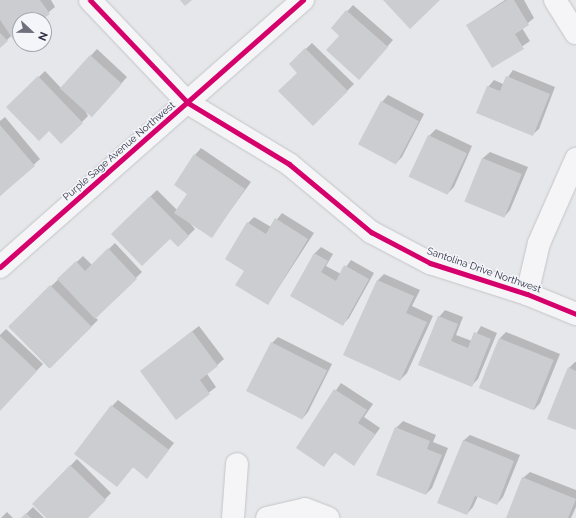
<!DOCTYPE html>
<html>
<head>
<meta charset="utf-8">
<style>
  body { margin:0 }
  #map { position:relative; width:576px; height:518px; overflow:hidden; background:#e6e7ea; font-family:Raleway,sans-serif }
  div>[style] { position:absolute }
  .shadow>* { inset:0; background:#0003 }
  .building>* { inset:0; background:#cccdd1; transform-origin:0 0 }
  .roads { filter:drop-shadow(0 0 1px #c4c5c8) drop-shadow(0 0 1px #c4c5c8) }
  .street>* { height:22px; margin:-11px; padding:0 11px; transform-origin:11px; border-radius:11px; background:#f5f5f7 }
  .cycleway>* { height:5px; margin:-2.5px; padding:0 2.5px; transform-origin:2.5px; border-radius:2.5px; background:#d6006c }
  span { translate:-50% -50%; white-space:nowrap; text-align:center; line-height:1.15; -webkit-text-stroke:3px #f4f5f9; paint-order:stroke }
  .street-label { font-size:10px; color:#2d3143 }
  .north { position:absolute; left:12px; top:12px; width:40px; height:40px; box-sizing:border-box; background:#f4f5f9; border:1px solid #a4a7b0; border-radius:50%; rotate:112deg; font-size:11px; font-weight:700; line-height:16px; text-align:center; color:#2d3143 }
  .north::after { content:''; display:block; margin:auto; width:14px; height:18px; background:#6e717d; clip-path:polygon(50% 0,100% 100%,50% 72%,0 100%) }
</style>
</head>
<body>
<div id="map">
  <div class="shadow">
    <div style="clip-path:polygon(0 0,51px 0,55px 7px,39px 20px,20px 20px,20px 33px,12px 35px,0 47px)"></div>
    <div style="clip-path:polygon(505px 0,524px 0,534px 18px,522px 28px,530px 41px,492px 67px,467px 25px)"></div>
    <div style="clip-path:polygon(353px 5px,393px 40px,365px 72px,341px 36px,332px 28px)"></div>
    <div style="clip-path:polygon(312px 43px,354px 84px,313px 125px,299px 72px,290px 64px)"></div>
    <div style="clip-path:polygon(97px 49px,127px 77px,98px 110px,85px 110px,88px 116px,61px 143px,49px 130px,8px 107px,45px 71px,61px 88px)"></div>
    <div style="clip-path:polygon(513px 70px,555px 87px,539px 129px,532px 135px,488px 87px,494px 80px,503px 84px)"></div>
    <div style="clip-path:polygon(388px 95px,424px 114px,402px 157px,396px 163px,382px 102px)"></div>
    <div style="clip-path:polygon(5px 117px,40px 159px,0 196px,0 121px)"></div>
    <div style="clip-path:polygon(436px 129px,472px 146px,454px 187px,447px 194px,429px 136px)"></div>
    <div style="clip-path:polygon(201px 148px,251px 182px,211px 237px,189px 222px,195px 229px,178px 246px,170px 237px,112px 234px,157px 190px,177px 210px,188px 193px,195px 155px)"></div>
    <div style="clip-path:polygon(490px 152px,528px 167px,510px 210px,504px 217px,466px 201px,483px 158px)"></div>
    <div style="clip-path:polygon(282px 213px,314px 233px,268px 304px,248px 223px,254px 217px,271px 227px)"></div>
    <div style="clip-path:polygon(115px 243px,142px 272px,95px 317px,98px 320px,49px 368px,9px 326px,83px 256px,92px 265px)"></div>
    <div style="clip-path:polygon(321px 247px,333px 254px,326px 266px,341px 274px,351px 260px,374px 273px,349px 318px,343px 324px,291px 296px,315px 253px)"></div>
    <div style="clip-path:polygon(384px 274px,420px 290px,412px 306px,433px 316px,407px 373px,400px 380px,344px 355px,378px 280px)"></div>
    <div style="clip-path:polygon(445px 310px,463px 317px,456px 335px,472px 341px,481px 326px,497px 333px,478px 379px,472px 385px,439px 317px)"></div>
    <div style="clip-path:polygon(199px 326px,224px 359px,207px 374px,216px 387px,176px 418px,141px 371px)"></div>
    <div style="clip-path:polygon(6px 329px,43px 364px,0 410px,0 335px)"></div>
    <div style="clip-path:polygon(506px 332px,560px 354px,540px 403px,534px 410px,500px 338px)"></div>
    <div style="clip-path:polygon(278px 337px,332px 364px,308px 412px,302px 419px,272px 343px)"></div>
    <div style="clip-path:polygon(575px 362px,576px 362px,576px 429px,569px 368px)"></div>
    <div style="clip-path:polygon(341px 383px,373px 404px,364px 417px,380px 428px,354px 464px,335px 452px,324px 465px,297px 447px)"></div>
    <div style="clip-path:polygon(118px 400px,174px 443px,147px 477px,133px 467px,117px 486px,112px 406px)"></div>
    <div style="clip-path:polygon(403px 421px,436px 435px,433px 442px,448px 448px,432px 488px,426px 494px,396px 428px)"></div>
    <div style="clip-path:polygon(470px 435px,520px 455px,503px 497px,497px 504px,478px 496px,473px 507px,467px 514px,463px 441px)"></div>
    <div style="clip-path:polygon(77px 459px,111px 493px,87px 518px,48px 518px,33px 504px)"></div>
    <div style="clip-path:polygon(530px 472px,576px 490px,576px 507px,571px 518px,507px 518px,523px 478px)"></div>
    <div style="clip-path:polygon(33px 507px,44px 518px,22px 518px)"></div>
    <div style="clip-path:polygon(7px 512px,13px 518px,1px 518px)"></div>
  </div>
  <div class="building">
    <div style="clip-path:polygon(0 0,40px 0,50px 14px,41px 20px,20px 20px,20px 35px,13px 39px,0 20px)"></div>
    <div style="clip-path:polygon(180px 0,192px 0,185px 6px)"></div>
    <div style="clip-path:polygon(383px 0,440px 0,410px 29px)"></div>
    <div style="clip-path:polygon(507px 0,514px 0,529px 25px,515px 34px,524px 49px,492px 68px,466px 25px)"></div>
    <div style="clip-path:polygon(346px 10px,388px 47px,359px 80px,326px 50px,339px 36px,331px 28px)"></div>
    <div style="clip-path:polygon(0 33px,8px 41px,0 48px)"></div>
    <div style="clip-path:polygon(305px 48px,348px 91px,313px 126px,278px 91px,297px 73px,289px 64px)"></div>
    <div style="left:90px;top:55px;width:43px;height:45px;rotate:42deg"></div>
    <div style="clip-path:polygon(38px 76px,83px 123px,61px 144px,49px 131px,39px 141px,6px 107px)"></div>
    <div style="clip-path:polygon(506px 76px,550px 94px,533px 136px,476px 113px,487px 86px,500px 91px)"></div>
    <div style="left:381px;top:101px;width:43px;height:49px;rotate:28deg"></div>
    <div style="clip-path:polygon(0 125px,35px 166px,0 196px)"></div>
    <div style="left:428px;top:135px;width:43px;height:46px;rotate:25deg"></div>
    <div style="clip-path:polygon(194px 154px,245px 189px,212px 238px,174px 213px,187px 194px,174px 185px)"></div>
    <div style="left:482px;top:158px;width:43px;height:47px;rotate:22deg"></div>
    <div style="clip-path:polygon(150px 196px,189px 236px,178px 247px,170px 239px,142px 266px,111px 234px)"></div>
    <div style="clip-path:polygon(275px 218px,308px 239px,268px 305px,235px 285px,244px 271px,225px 259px,247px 222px,266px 234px)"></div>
    <div style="clip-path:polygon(108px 248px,137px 279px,95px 319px,57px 279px,76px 261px,85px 271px)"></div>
    <div style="clip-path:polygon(314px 253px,328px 261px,321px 272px,336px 281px,344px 265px,369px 279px,343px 326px,290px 296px)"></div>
    <div style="clip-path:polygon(377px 280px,414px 296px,406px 313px,427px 322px,400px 381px,343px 355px)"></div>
    <div style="left:50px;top:285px;width:59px;height:59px;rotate:45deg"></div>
    <div style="clip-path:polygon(438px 316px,458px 324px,451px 341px,468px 348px,474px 332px,491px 339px,472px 387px,418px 365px)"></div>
    <div style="clip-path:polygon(192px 331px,218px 366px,200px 380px,210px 394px,176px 420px,140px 371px)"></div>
    <div style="clip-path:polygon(0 336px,37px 371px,0 411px)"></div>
    <div style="left:499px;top:338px;width:59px;height:54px;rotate:22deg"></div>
    <div style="left:271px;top:342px;width:63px;height:55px;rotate:27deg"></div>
    <div style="clip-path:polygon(568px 367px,576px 371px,576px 430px,547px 419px)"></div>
    <div style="clip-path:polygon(334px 389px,367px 410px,358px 423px,375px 434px,354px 466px,334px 452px,324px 467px,296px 448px)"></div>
    <div style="clip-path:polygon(111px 405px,169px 450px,147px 479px,133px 467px,117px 487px,74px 454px)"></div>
    <div style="clip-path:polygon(395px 427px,430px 441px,427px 449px,442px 455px,426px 495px,376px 475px)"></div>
    <div style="clip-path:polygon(463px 440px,514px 461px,497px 505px,475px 496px,467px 515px,437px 503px)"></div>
    <div style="clip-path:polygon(70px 465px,106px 500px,88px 518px,46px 518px,32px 504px)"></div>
    <div style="clip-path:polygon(522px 477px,576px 499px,568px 518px,506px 518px)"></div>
    <div style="clip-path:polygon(26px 513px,31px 518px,21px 518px)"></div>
  </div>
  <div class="roads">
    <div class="street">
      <div style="left:90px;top:0;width:142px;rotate:46.4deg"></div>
      <div style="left:188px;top:103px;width:118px;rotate:31.1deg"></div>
      <div style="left:289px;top:164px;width:107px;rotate:39.7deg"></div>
      <div style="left:371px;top:232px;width:67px;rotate:27.7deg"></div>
      <div style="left:430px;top:263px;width:102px;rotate:17.7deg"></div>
      <div style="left:527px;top:294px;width:53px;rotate:22.2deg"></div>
      <div style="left:555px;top:0;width:39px;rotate:58deg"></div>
      <div style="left:0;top:267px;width:404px;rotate:-41.4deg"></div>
      <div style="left:527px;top:294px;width:52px;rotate:-76.8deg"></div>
      <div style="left:539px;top:243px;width:92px;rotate:-66.2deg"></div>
      <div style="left:233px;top:518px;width:54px;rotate:-85.8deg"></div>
      <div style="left:267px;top:518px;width:39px;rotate:-13deg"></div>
      <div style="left:305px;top:509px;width:25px;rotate:21deg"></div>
    </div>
  </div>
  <div class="cycleway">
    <div style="left:90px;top:0;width:142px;rotate:46.4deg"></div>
    <div style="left:188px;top:103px;width:118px;rotate:31.1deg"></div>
    <div style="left:289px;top:164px;width:107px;rotate:39.7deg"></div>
    <div style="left:371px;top:232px;width:67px;rotate:27.7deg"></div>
    <div style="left:430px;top:263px;width:102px;rotate:17.7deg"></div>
    <div style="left:527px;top:294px;width:53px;rotate:22.2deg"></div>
    <div style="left:0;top:267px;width:404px;rotate:-41.4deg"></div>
  </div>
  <div class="street-label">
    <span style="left:119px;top:151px;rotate:-41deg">Purple Sage Avenue Northwest</span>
    <span style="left:484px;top:270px;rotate:19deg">Santolina Drive Northwest</span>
  </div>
  <div class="north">N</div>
</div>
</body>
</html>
